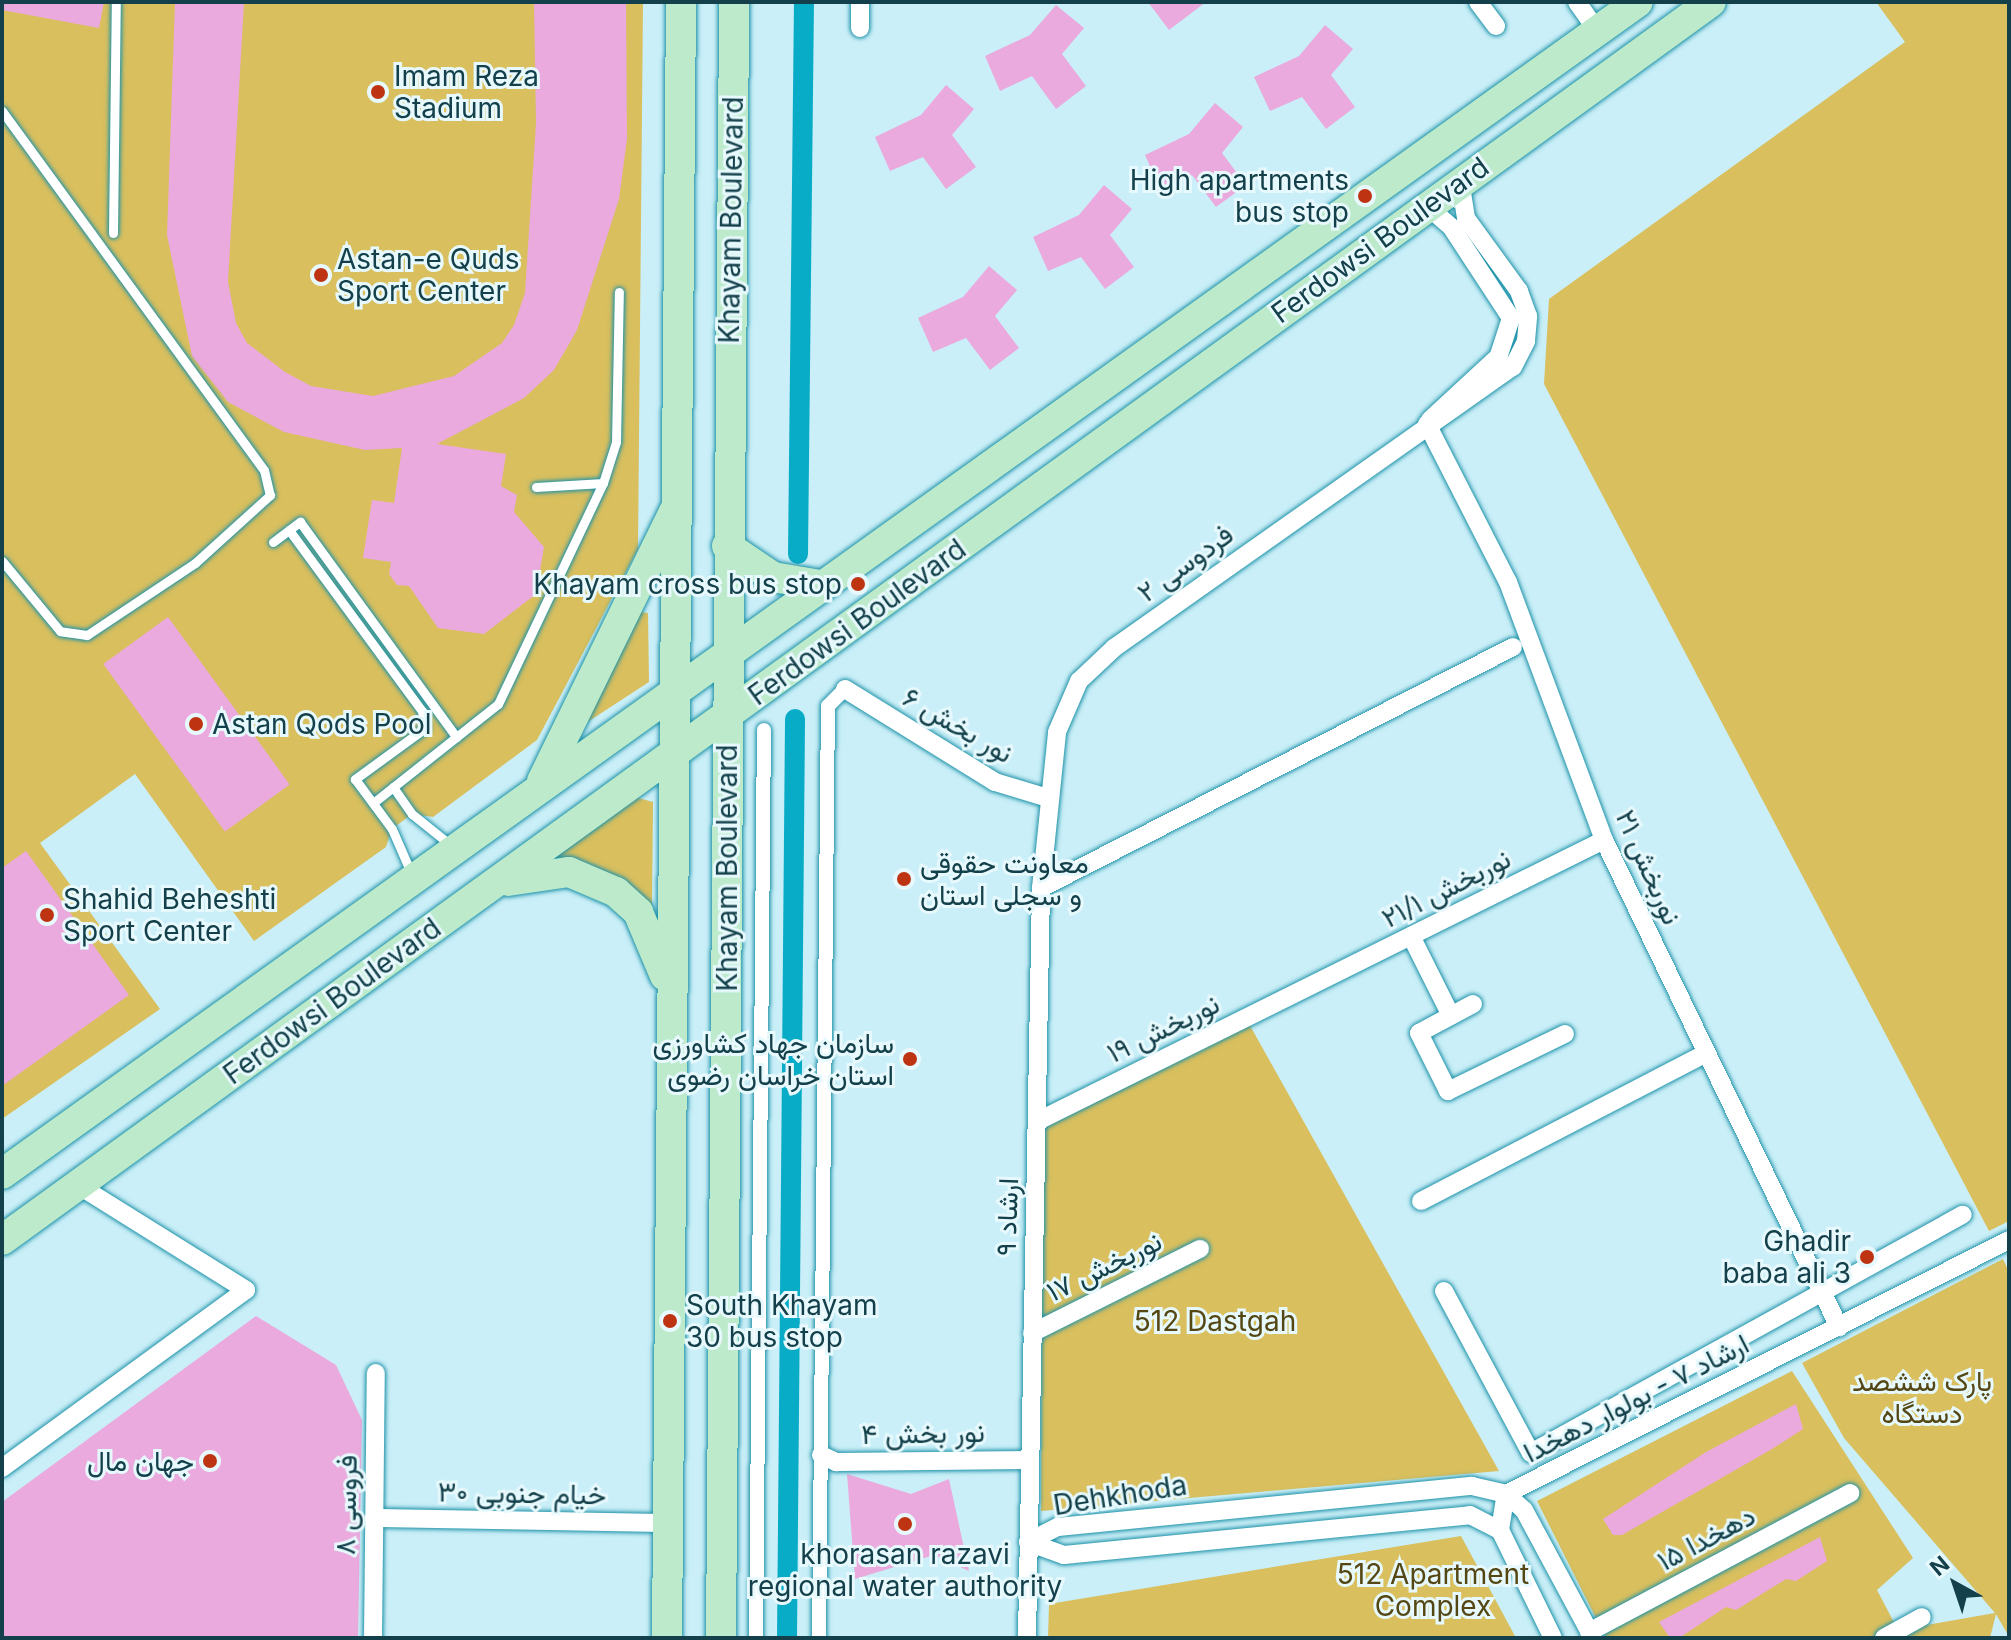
<!DOCTYPE html>
<html>
<head>
<meta charset="utf-8">
<style>
  body { margin:0 }
  #map { position:relative; width:2011px; height:1640px; overflow:hidden; background:#caeff8; font-family:Inter,Vazirmatn,sans-serif }
  div>[style] { position:absolute }
  .green>* { inset:0; background:#d9bf5e }
  .canal>* { height:20px; margin:-10px; padding:0 10px; transform-origin:10px; border-radius:10px; background:#09acc7 }
  .building>* { inset:0; background:#ebaadd; transform-origin:0 0 }
  .roads { filter:drop-shadow(0 0 2px #1d92a8) drop-shadow(0 0 2px #1d92a8) }
  .service>* { height:9px; margin:-4.5px; padding:0 4.5px; transform-origin:4.5px; border-radius:4.5px; background:#fff }
  .pedestrian>* { height:14px; margin:-7px; padding:0 7px; transform-origin:7px; border-radius:7px; background:#fff }
  .minor>* { height:18px; margin:-9px; padding:0 9px; transform-origin:9px; border-radius:9px; background:#fff }
  .primary>* { height:30px; margin:-15px; padding:0 15px; transform-origin:15px; border-radius:15px; background:#bceacb }
  .dots>* { width:22px; height:22px; translate:-50% -50%; box-sizing:border-box; border:4px solid #e7f9fd; border-radius:50% }
  span { translate:-50% -50%; white-space:nowrap; text-align:center; line-height:1.15; -webkit-text-stroke:6px #e7f9fd; paint-order:stroke }
  .poi-label { font-size:28px; color:#13404a }
  .left { translate:0 -50%; text-align:left }
  .right { translate:-100% -50%; text-align:right }
  .street-label { font-size:28px; color:#13404a }
  .park-label { font-size:28px; color:#554713 }
  .frame { position:absolute; inset:0; border:4px solid #13404a; pointer-events:none }
  .north { position:absolute; left:1915px; top:1544px; width:80px; height:80px; -webkit-text-stroke:6px #e7f9fd; paint-order:stroke; rotate:320deg; font-size:22px; font-weight:700; line-height:32px; text-align:center; color:#13404a }
  .north::after { content:''; display:block; margin:auto; width:28px; height:36px; background:#13404a; clip-path:polygon(50% 0,100% 100%,50% 72%,0 100%) }
</style>
</head>
<body>
<div id="map">
  <div class="green">
    <div style="clip-path:polygon(2px 2px,643px 2px,638px 549px,537px 740px,433px 817px,412px 814px,392px 829px,386px 847px,254px 941px,135px 774px,40px 843px,160px 1009px,2px 1119px)"></div>
    <div style="clip-path:polygon(1876px 2px,2009px 2px,2009px 1221px,1989px 1231px,1544px 384px,1549px 299px,1905px 42px)"></div>
    <div style="clip-path:polygon(640px 612px,648px 613px,649px 682px,586px 723px)"></div>
    <div style="clip-path:polygon(635px 797px,653px 802px,652px 907px,573px 860px,550px 858px)"></div>
    <div style="clip-path:polygon(1248px 1022px,1499px 1471px,1041px 1511px,1042px 1126px)"></div>
    <div style="clip-path:polygon(2003px 1259px,2009px 1272px,2009px 1637px,1996px 1614px,1990px 1638px,1606px 1638px,1537px 1501px,1792px 1371px,1913px 1558px,1877px 1590px,1898px 1630px,1995px 1613px,1844px 1438px,1802px 1363px)"></div>
    <div style="clip-path:polygon(1461px 1536px,1516px 1638px,1048px 1638px,1049px 1604px)"></div>
  </div>
  <div class="canal">
    <div style="left:798px;top:554px;width:552px;rotate:-89.38deg"></div>
    <div style="left:787px;top:1638px;width:919px;rotate:-89.5deg"></div>
  </div>
  <div class="building">
    <div style="clip-path:polygon(2px 2px,104px 2px,99px 28px,2px 10px)"></div>
    <div style="clip-path:polygon(175px 2px,244px 2px,228px 282px,236px 323px,247px 343px,285px 372px,311px 386px,373px 396px,454px 376px,502px 343px,514px 325px,525px 293px,536px 123px,534px 2px,626px 2px,627px 139px,619px 199px,577px 330px,554px 370px,524px 398px,437px 444px,506px 454px,501px 486px,517px 495px,514px 512px,544px 547px,536px 594px,484px 634px,438px 628px,409px 586px,397px 585px,389px 574px,391px 562px,363px 558px,372px 500px,394px 503px,402px 448px,365px 450px,284px 432px,228px 402px,192px 356px,167px 235px)"></div>
    <div style="clip-path:polygon(1148px 2px,1206px 2px,1169px 30px)"></div>
    <div style="clip-path:polygon(1056px 5px,1084px 28px,1062px 54px,1086px 86px,1056px 109px,1032px 76px,1000px 91px,985px 56px,1030px 35px)"></div>
    <div style="clip-path:polygon(1325px 25px,1353px 49px,1331px 75px,1355px 107px,1326px 129px,1302px 97px,1270px 111px,1254px 77px,1299px 56px)"></div>
    <div style="clip-path:polygon(946px 85px,974px 109px,952px 135px,976px 167px,946px 189px,923px 157px,890px 171px,875px 137px,921px 115px)"></div>
    <div style="clip-path:polygon(1215px 103px,1243px 127px,1222px 153px,1246px 185px,1216px 207px,1192px 175px,1160px 189px,1145px 155px,1189px 134px)"></div>
    <div style="clip-path:polygon(1104px 185px,1132px 209px,1110px 235px,1134px 267px,1105px 289px,1081px 257px,1048px 271px,1033px 237px,1079px 215px)"></div>
    <div style="clip-path:polygon(989px 266px,1017px 290px,995px 316px,1019px 348px,990px 370px,966px 338px,933px 352px,918px 318px,963px 297px)"></div>
    <div style="left:168px;top:617px;width:207px;height:80px;rotate:54deg"></div>
    <div style="clip-path:polygon(26px 851px,129px 995px,2px 1086px,2px 868px)"></div>
    <div style="clip-path:polygon(256px 1316px,336px 1365px,362px 1420px,358px 1638px,2px 1638px,2px 1502px)"></div>
    <div style="clip-path:polygon(1796px 1404px,1803px 1429px,1772px 1449px,1622px 1535px,1613px 1535px,1603px 1519px,1706px 1452px)"></div>
    <div style="clip-path:polygon(847px 1474px,911px 1494px,949px 1479px,969px 1571px,934px 1555px,855px 1579px)"></div>
    <div style="clip-path:polygon(1820px 1537px,1827px 1561px,1796px 1581px,1786px 1579px,1736px 1610px,1726px 1607px,1679px 1638px,1670px 1638px,1659px 1622px)"></div>
  </div>
  <div class="roads">
    <div class="service">
      <div style="left:2px;top:111px;width:444px;rotate:53.9deg"></div>
      <div style="left:264px;top:470px;width:26px;rotate:77deg"></div>
      <div style="left:270px;top:495px;width:101px;rotate:137.8deg"></div>
      <div style="left:195px;top:563px;width:130px;rotate:146.3deg"></div>
      <div style="left:87px;top:635px;width:27px;rotate:-172deg"></div>
      <div style="left:60px;top:631px;width:91px;rotate:-129.6deg"></div>
      <div style="left:113px;top:233px;width:231px;rotate:-89.3deg"></div>
      <div style="left:536px;top:487px;width:67px;rotate:-3.4deg"></div>
      <div style="left:289px;top:530px;width:225px;rotate:53.7deg"></div>
      <div style="left:422px;top:711px;width:17px;rotate:80deg"></div>
      <div style="left:425px;top:728px;width:87px;rotate:143.9deg"></div>
      <div style="left:355px;top:779px;width:62px;rotate:53.5deg"></div>
      <div style="left:392px;top:829px;width:50px;rotate:66.5deg"></div>
      <div style="left:273px;top:542px;width:34px;rotate:-37deg"></div>
      <div style="left:300px;top:522px;width:266px;rotate:54deg"></div>
      <div style="left:393px;top:787px;width:33px;rotate:55deg"></div>
      <div style="left:412px;top:814px;width:51px;rotate:38.7deg"></div>
      <div style="left:373px;top:803px;width:159px;rotate:-38.4deg"></div>
      <div style="left:498px;top:704px;width:245px;rotate:-64.6deg"></div>
      <div style="left:603px;top:483px;width:43px;rotate:-72.4deg"></div>
      <div style="left:616px;top:442px;width:150px;rotate:-88.9deg"></div>
    </div>
    <div class="pedestrian">
      <div style="left:756px;top:1638px;width:908px;rotate:-89.5deg"></div>
      <div style="left:819px;top:1638px;width:932px;rotate:-89.45deg"></div>
      <div style="left:828px;top:706px;width:24px;rotate:-45deg"></div>
    </div>
    <div class="minor">
      <div style="left:1478px;top:2px;width:30px;rotate:53deg"></div>
      <div style="left:1577px;top:2px;width:35px;rotate:55deg"></div>
      <div style="left:860px;top:28px;width:26px;rotate:-90deg"></div>
      <div style="left:1426px;top:205px;width:35px;rotate:41deg"></div>
      <div style="left:1452px;top:228px;width:108px;rotate:56.8deg"></div>
      <div style="left:1511px;top:318px;width:40px;rotate:108deg"></div>
      <div style="left:1499px;top:356px;width:94px;rotate:137.2deg"></div>
      <div style="left:1427px;top:424px;width:178px;rotate:62.9deg"></div>
      <div style="left:1508px;top:582px;width:275px;rotate:69.6deg"></div>
      <div style="left:1604px;top:840px;width:541px;rotate:64.24deg"></div>
      <div style="left:845px;top:689px;width:176px;rotate:31.8deg"></div>
      <div style="left:995px;top:782px;width:55px;rotate:16.8deg"></div>
      <div style="left:1041px;top:888px;width:530px;rotate:-27.05deg"></div>
      <div style="left:1411px;top:936px;width:89px;rotate:63.4deg"></div>
      <div style="left:1473px;top:1004px;width:61px;rotate:151.8deg"></div>
      <div style="left:1419px;top:1033px;width:65px;rotate:63.4deg"></div>
      <div style="left:1448px;top:1091px;width:130px;rotate:-26deg"></div>
      <div style="left:1038px;top:1121px;width:632px;rotate:-26.4deg"></div>
      <div style="left:1421px;top:1201px;width:319px;rotate:-27.4deg"></div>
      <div style="left:1444px;top:1291px;width:184px;rotate:61.8deg"></div>
      <div style="left:1531px;top:1453px;width:493px;rotate:-28.9deg"></div>
      <div style="left:1032px;top:1333px;width:188px;rotate:-26.6deg"></div>
      <div style="left:821px;top:1455px;width:17px;rotate:25deg"></div>
      <div style="left:836px;top:1462px;width:192px;rotate:-0.6deg"></div>
      <div style="left:2px;top:1468px;width:302px;rotate:-36.1deg"></div>
      <div style="left:246px;top:1290px;width:198px;rotate:-148deg"></div>
      <div style="left:374px;top:1518px;width:294px;rotate:1deg"></div>
      <div style="left:1500px;top:1530px;width:36px;rotate:-81deg"></div>
      <div style="left:1506px;top:1494px;width:563px;rotate:-26.79deg"></div>
      <div style="left:1028px;top:1542px;width:34px;rotate:-27deg"></div>
      <div style="left:1058px;top:1527px;width:416px;rotate:-5.7deg"></div>
      <div style="left:1472px;top:1486px;width:35px;rotate:13deg"></div>
      <div style="left:1506px;top:1494px;width:24px;rotate:42deg"></div>
      <div style="left:1524px;top:1510px;width:145px;rotate:61.7deg"></div>
      <div style="left:1028px;top:1542px;width:38px;rotate:20deg"></div>
      <div style="left:1064px;top:1555px;width:408px;rotate:-5.6deg"></div>
      <div style="left:1470px;top:1515px;width:34px;rotate:27deg"></div>
      <div style="left:1500px;top:1530px;width:120px;rotate:63.9deg"></div>
      <div style="left:1589px;top:1632px;width:296px;rotate:-28deg"></div>
      <div style="left:373px;top:1638px;width:265px;rotate:-89.4deg"></div>
      <div style="left:1027px;top:1638px;width:750px;rotate:-88.93deg"></div>
      <div style="left:1041px;top:888px;width:157px;rotate:-84.1deg"></div>
      <div style="left:1057px;top:732px;width:56px;rotate:-66.7deg"></div>
      <div style="left:1079px;top:681px;width:48px;rotate:-43.3deg"></div>
      <div style="left:1114px;top:648px;width:488px;rotate:-35.2deg"></div>
      <div style="left:1513px;top:367px;width:29px;rotate:-63deg"></div>
      <div style="left:1526px;top:341px;width:25px;rotate:-85deg"></div>
      <div style="left:1528px;top:316px;width:27px;rotate:-110deg"></div>
      <div style="left:1519px;top:291px;width:90px;rotate:-126deg"></div>
      <div style="left:1466px;top:218px;width:37px;rotate:-99deg"></div>
      <div style="left:1884px;top:1638px;width:43px;rotate:-28.9deg"></div>
    </div>
    <div class="primary">
      <div style="left:727px;top:546px;width:55px;rotate:34deg"></div>
      <div style="left:773px;top:577px;width:48px;rotate:9.7deg"></div>
      <div style="left:542px;top:781px;width:300px;rotate:-63.9deg"></div>
      <div style="left:508px;top:881px;width:62px;rotate:-8.4deg"></div>
      <div style="left:569px;top:872px;width:51px;rotate:23.1deg"></div>
      <div style="left:616px;top:892px;width:30px;rotate:42deg"></div>
      <div style="left:638px;top:912px;width:69px;rotate:67.1deg"></div>
      <div style="left:2px;top:1174px;width:2012px;rotate:-35.62deg"></div>
      <div style="left:2px;top:1240px;width:2110px;rotate:-35.92deg"></div>
      <div style="left:667px;top:1638px;width:1636px;rotate:-89.51deg"></div>
      <div style="left:721px;top:1638px;width:1636px;rotate:-89.54deg"></div>
    </div>
  </div>
  <div class="dots">
    <div style="left:378px;top:92px;background:#be3412"></div>
    <div style="left:1365px;top:196px;background:#be3412"></div>
    <div style="left:321px;top:275px;background:#be3412"></div>
    <div style="left:858px;top:584px;background:#be3412"></div>
    <div style="left:196px;top:724px;background:#be3412"></div>
    <div style="left:904px;top:879px;background:#be3412"></div>
    <div style="left:47px;top:915px;background:#be3412"></div>
    <div style="left:910px;top:1059px;background:#be3412"></div>
    <div style="left:1867px;top:1257px;background:#be3412"></div>
    <div style="left:670px;top:1321px;background:#be3412"></div>
    <div style="left:210px;top:1461px;background:#be3412"></div>
    <div style="left:905px;top:1524px;background:#be3412"></div>
  </div>
  <div class="poi-label">
    <span class="left" style="left:394px;top:92px">Imam Reza<br>Stadium</span>
    <span class="right" style="left:1349px;top:196px">High apartments<br>bus stop</span>
    <span class="left" style="left:337px;top:275px">Astan-e Quds<br>Sport Center</span>
    <span class="right" style="left:842px;top:584px">Khayam cross bus stop</span>
    <span class="left" style="left:212px;top:724px">Astan Qods Pool</span>
    <span class="left" style="left:920px;top:879px">معاونت حقوقی<br>و سجلی استان</span>
    <span class="left" style="left:63px;top:915px">Shahid Beheshti<br>Sport Center</span>
    <span class="right" style="left:894px;top:1059px">سازمان جهاد کشاورزی<br>استان خراسان رضوی</span>
    <span class="right" style="left:1851px;top:1257px">Ghadir<br>baba ali 3</span>
    <span class="left" style="left:686px;top:1321px">South Khayam<br>30 bus stop</span>
    <span class="right" style="left:194px;top:1461px">جهان مال</span>
    <span style="left:905px;top:1570px">khorasan razavi<br>regional water authority</span>
  </div>
  <div class="street-label">
    <span style="left:731px;top:220px;rotate:-89deg">Khayam Boulevard</span>
    <span style="left:1380px;top:240px;rotate:-36deg">Ferdowsi Boulevard</span>
    <span style="left:1185px;top:563px;rotate:-36deg">فردوسی ۲</span>
    <span style="left:857px;top:622px;rotate:-36deg">Ferdowsi Boulevard</span>
    <span style="left:958px;top:725px;rotate:30deg">نور بخش ۶</span>
    <span style="left:1649px;top:867px;rotate:66deg">نوربخش ۲۱</span>
    <span style="left:727px;top:868px;rotate:-90deg">Khayam Boulevard</span>
    <span style="left:1446px;top:888px;rotate:-27deg">نوربخش ۲۱/۱</span>
    <span style="left:332px;top:1001px;rotate:-36deg">Ferdowsi Boulevard</span>
    <span style="left:1163px;top:1028px;rotate:-26deg">نوربخش ۱۹</span>
    <span style="left:1007px;top:1217px;rotate:-88deg">ارشاد ۹</span>
    <span style="left:1104px;top:1266px;rotate:-26deg">نوربخش ۱۷</span>
    <span style="left:1636px;top:1398px;rotate:-27deg">ارشاد ۷ - بولوار دهخدا</span>
    <span style="left:923px;top:1433px;rotate:-1deg">نور بخش ۴</span>
    <span style="left:522px;top:1493px;rotate:1deg">خیام جنوبی ۳۰</span>
    <span style="left:1120px;top:1495px;rotate:-9deg">Dehkhoda</span>
    <span style="left:346px;top:1505px;rotate:-89deg">فروسی ۸</span>
    <span style="left:1706px;top:1538px;rotate:-28deg">دهخدا ۱۵</span>
  </div>
  <div class="park-label">
    <span style="left:1215px;top:1321px">512 Dastgah</span>
    <span style="left:1922px;top:1397px">پارک‌ ششصد<br>دستگاه</span>
    <span style="left:1433px;top:1590px">512 Apartment<br>Complex</span>
  </div>
  <div class="frame"></div>
  <div class="north">N</div>
</div>
</body>
</html>
